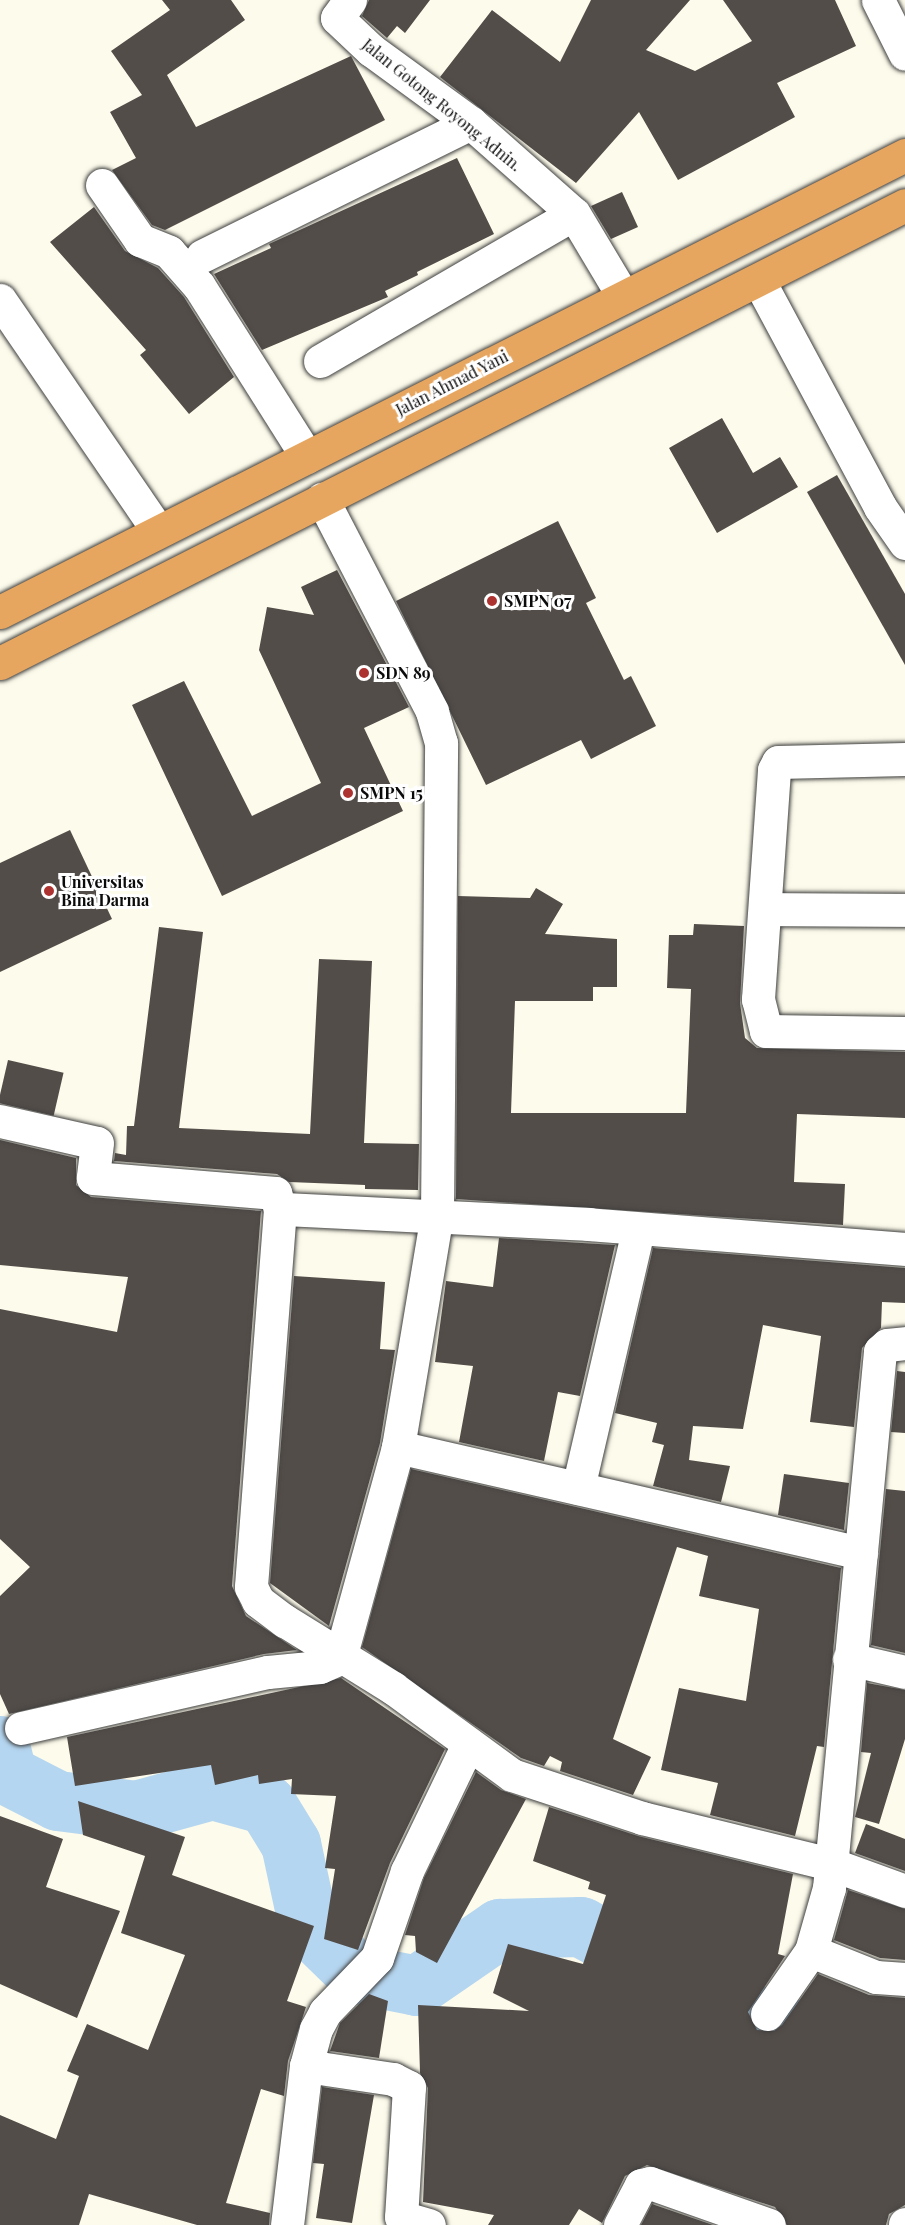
<!DOCTYPE html>
<html>
<head>
<meta charset="utf-8">
<style>
  body { margin:0 }
  #map { position:relative; width:905px; height:2225px; overflow:hidden; background:#fdfbeb; font-family:"Playfair Display",serif }
  div>[style] { position:absolute }
  .river>* { height:60px; margin:-30px; padding:0 30px; transform-origin:30px; border-radius:30px; background:#b5d6f0 }
  .building>* { inset:0; background:#534d49; transform-origin:0 0 }
  .roads { filter:drop-shadow(0 0 2px #3e3e3e) drop-shadow(0 0 2px #3e3e3e) }
  .minor>* { height:33px; margin:-16.5px; padding:0 16.5px; transform-origin:16.5px; border-radius:16.5px; background:#fff }
  .highway>* { height:33px; margin:-16.5px; padding:0 16.5px; transform-origin:16.5px; border-radius:16.5px; background:#e6a660 }
  .dots>* { width:16px; height:16px; translate:-50% -50%; box-sizing:border-box; border:3px solid #fff; border-radius:50% }
  span { translate:-50% -50%; white-space:nowrap; text-align:center; line-height:1.15; -webkit-text-stroke:6px #fff; paint-order:stroke }
  .street-label { font-size:16px; color:#0b0b0b }
  .poi-label { font-size:16px; color:#0b0b0b; font-weight:700 }
  .left { translate:0 -50%; text-align:left }
</style>
</head>
<body>
<div id="map">
  <div class="river">
    <div style="left:0;top:1746px;width:30px;rotate:76deg"></div>
    <div style="left:7px;top:1775px;width:57px;rotate:27deg"></div>
    <div style="left:58px;top:1801px;width:79px;rotate:7.3deg"></div>
    <div style="left:136px;top:1811px;width:80px;rotate:-15.3deg"></div>
    <div style="left:213px;top:1790px;width:56px;rotate:15.5deg"></div>
    <div style="left:267px;top:1805px;width:46px;rotate:58.4deg"></div>
    <div style="left:291px;top:1844px;width:85px;rotate:77.8deg"></div>
    <div style="left:309px;top:1927px;width:67px;rotate:44.4deg"></div>
    <div style="left:357px;top:1974px;width:61px;rotate:11.3deg"></div>
    <div style="left:417px;top:1986px;width:101px;rotate:-34.5deg"></div>
    <div style="left:500px;top:1929px;width:81px;rotate:-1.4deg"></div>
    <div style="left:581px;top:1927px;width:153px;rotate:28.4deg"></div>
    <div style="left:716px;top:2000px;width:203px;rotate:21.4deg"></div>
  </div>
  <div class="building">
    <div style="clip-path:polygon(162px 0,231px 0,245px 20px,167px 75px,196px 127px,351px 56px,385px 120px,165px 230px,152px 225px,112px 170px,136px 158px,110px 112px,142px 95px,111px 51px,170px 10px)"></div>
    <div style="clip-path:polygon(369px 0,430px 0,405px 33px,397px 26px,387px 38px,362px 16px)"></div>
    <div style="clip-path:polygon(591px 0,690px 0,646px 50px,695px 71px,752px 41px,723px 0,835px 0,856px 46px,777px 83px,795px 117px,678px 180px,639px 112px,576px 183px,440px 77px,492px 10px,560px 62px)"></div>
    <div style="clip-path:polygon(457px 158px,494px 234px,417px 272px,418px 275px,385px 291px,388px 297px,262px 350px,214px 274px,271px 248px,269px 244px,280px 239px)"></div>
    <div style="clip-path:polygon(622px 192px,638px 227px,611px 239px,591px 206px)"></div>
    <div style="clip-path:polygon(94px 207px,125px 251px,158px 268px,184px 297px,234px 377px,189px 414px,140px 355px,146px 350px,50px 242px)"></div>
    <div style="clip-path:polygon(722px 418px,753px 473px,780px 457px,798px 487px,717px 533px,669px 448px)"></div>
    <div style="clip-path:polygon(837px 475px,905px 594px,905px 665px,807px 492px)"></div>
    <div style="clip-path:polygon(558px 521px,596px 598px,586px 603px,624px 680px,631px 676px,656px 726px,591px 759px,581px 740px,486px 785px,396px 601px)"></div>
    <div style="clip-path:polygon(337px 570px,409px 707px,364px 728px,403px 811px,222px 896px,132px 705px,184px 681px,252px 816px,321px 783px,259px 650px,267px 607px,314px 615px,301px 587px)"></div>
    <div style="clip-path:polygon(70px 830px,112px 919px,0 972px,0 863px)"></div>
    <div style="clip-path:polygon(536px 888px,563px 904px,545px 934px,617px 939px,617px 987px,593px 987px,593px 1001px,515px 1001px,511px 1113px,686px 1113px,691px 989px,667px 988px,669px 935px,693px 935px,694px 924px,744px 926px,740px 1003px,745px 1038px,757px 1048px,905px 1052px,905px 1118px,797px 1114px,794px 1182px,845px 1184px,843px 1225px,456px 1199px,458px 896px,530px 898px)"></div>
    <div style="clip-path:polygon(159px 927px,203px 932px,179px 1128px,310px 1134px,319px 959px,372px 961px,364px 1143px,419px 1144px,418px 1190px,365px 1189px,365px 1185px,289px 1182px,277px 1174px,114px 1161px,115px 1153px,126px 1155px,127px 1126px,134px 1126px)"></div>
    <div style="left:8px;top:1060px;width:57px;height:44px;rotate:13deg"></div>
    <div style="clip-path:polygon(0 1140px,76px 1158px,76px 1185px,91px 1197px,261px 1211px,232px 1586px,246px 1616px,297px 1650px,264px 1654px,9px 1714px,0 1694px,0 1596px,30px 1567px,0 1539px,0 1309px,117px 1332px,128px 1277px,0 1265px)"></div>
    <div style="clip-path:polygon(499px 1238px,615px 1245px,580px 1396px,558px 1392px,544px 1461px,459px 1442px,473px 1366px,435px 1362px,446px 1281px,493px 1287px)"></div>
    <div style="clip-path:polygon(653px 1248px,905px 1268px,905px 1303px,882px 1302px,881px 1328px,862px 1348px,854px 1427px,810px 1422px,821px 1336px,763px 1325px,743px 1429px,693px 1426px,689px 1460px,730px 1466px,721px 1502px,653px 1486px,664px 1445px,652px 1442px,657px 1423px,615px 1413px)"></div>
    <div style="clip-path:polygon(294px 1276px,385px 1282px,380px 1349px,395px 1350px,380px 1443px,329px 1626px,270px 1583px)"></div>
    <div style="clip-path:polygon(897px 1371px,905px 1372px,905px 1433px,891px 1432px)"></div>
    <div style="clip-path:polygon(411px 1469px,841px 1568px,824px 1747px,817px 1746px,795px 1836px,710px 1815px,718px 1783px,661px 1770px,679px 1688px,746px 1701px,759px 1609px,699px 1596px,708px 1556px,677px 1547px,613px 1739px,651px 1757px,633px 1795px,560px 1771px,562px 1762px,550px 1756px,544px 1766px,521px 1758px,362px 1647px)"></div>
    <div style="clip-path:polygon(784px 1474px,849px 1483px,844px 1530px,778px 1515px)"></div>
    <div style="clip-path:polygon(886px 1489px,905px 1491px,905px 1653px,871px 1645px)"></div>
    <div style="clip-path:polygon(341px 1678px,445px 1749px,390px 1863px,358px 1950px,324px 1939px,335px 1869px,325px 1868px,336px 1796px,291px 1794px,292px 1779px,259px 1784px,258px 1775px,215px 1785px,211px 1765px,75px 1786px,67px 1737px)"></div>
    <div style="clip-path:polygon(867px 1683px,905px 1690px,905px 1739px,879px 1824px,855px 1817px,871px 1753px,861px 1752px)"></div>
    <div style="clip-path:polygon(476px 1772px,501px 1790px,526px 1799px,437px 1963px,416px 1952px,415px 1936px,405px 1935px,424px 1878px)"></div>
    <div style="clip-path:polygon(78px 1801px,185px 1837px,172px 1875px,314px 1926px,287px 2001px,306px 2007px,288px 2061px,284px 2096px,261px 2089px,226px 2203px,270px 2213px,269px 2225px,197px 2225px,89px 2194px,79px 2225px,0 2225px,0 2115px,56px 2139px,79px 2076px,67px 2071px,87px 2024px,148px 2050px,185px 1955px,121px 1933px,145px 1856px,83px 1835px)"></div>
    <div style="clip-path:polygon(549px 1807px,638px 1836px,793px 1874px,778px 1954px,785px 1956px,748px 2012px,757px 2030px,774px 2031px,782px 2025px,818px 1974px,869px 1995px,905px 1998px,905px 2205px,889px 2214px,886px 2225px,787px 2225px,775px 2207px,647px 2165px,625px 2176px,602px 2223px,579px 2209px,569px 2225px,488px 2225px,494px 2215px,423px 2202px,428px 2088px,420px 2073px,418px 2005px,529px 2011px,493px 1993px,508px 1944px,583px 1964px,606px 1895px,588px 1889px,590px 1882px,533px 1861px)"></div>
    <div style="clip-path:polygon(0 1816px,63px 1839px,46px 1887px,120px 1911px,77px 2018px,0 1984px)"></div>
    <div style="clip-path:polygon(866px 1824px,905px 1839px,905px 1871px,855px 1853px)"></div>
    <div style="clip-path:polygon(848px 1890px,905px 1909px,905px 1960px,880px 1958px,834px 1940px)"></div>
    <div style="clip-path:polygon(369px 1994px,388px 2001px,379px 2058px,330px 2051px,340px 2023px)"></div>
    <div style="clip-path:polygon(322px 2087px,374px 2095px,352px 2223px,316px 2218px,324px 2164px,313px 2163px)"></div>
    <div style="clip-path:polygon(652px 2204px,713px 2225px,641px 2225px)"></div>
  </div>
  <div class="roads">
    <div class="minor">
      <div style="left:350px;top:0;width:22px;rotate:126deg"></div>
      <div style="left:337px;top:18px;width:47px;rotate:43.3deg"></div>
      <div style="left:371px;top:50px;width:124px;rotate:36.1deg"></div>
      <div style="left:471px;top:123px;width:137px;rotate:41.5deg"></div>
      <div style="left:574px;top:214px;width:96px;rotate:59.1deg"></div>
      <div style="left:878px;top:0;width:60px;rotate:63.4deg"></div>
      <div style="left:102px;top:185px;width:67px;rotate:55.4deg"></div>
      <div style="left:140px;top:240px;width:31px;rotate:22deg"></div>
      <div style="left:169px;top:252px;width:45px;rotate:48.6deg"></div>
      <div style="left:199px;top:286px;width:202px;rotate:57.7deg"></div>
      <div style="left:202px;top:256px;width:300px;rotate:-26.3deg"></div>
      <div style="left:759px;top:281px;width:256px;rotate:61.8deg"></div>
      <div style="left:880px;top:507px;width:44px;rotate:55.2deg"></div>
      <div style="left:0;top:300px;width:280px;rotate:55.6deg"></div>
      <div style="left:320px;top:361px;width:293px;rotate:-30.1deg"></div>
      <div style="left:905px;top:759px;width:127px;rotate:178.6deg"></div>
      <div style="left:778px;top:762px;width:9px;rotate:117deg"></div>
      <div style="left:774px;top:770px;width:230px;rotate:94deg"></div>
      <div style="left:758px;top:999px;width:33px;rotate:76deg"></div>
      <div style="left:766px;top:1031px;width:139px;rotate:0.8deg"></div>
      <div style="left:766px;top:909px;width:139px;rotate:0.4deg"></div>
      <div style="left:0;top:1121px;width:99px;rotate:12.8deg"></div>
      <div style="left:97px;top:1143px;width:35px;rotate:97deg"></div>
      <div style="left:93px;top:1178px;width:183px;rotate:4.7deg"></div>
      <div style="left:275px;top:1193px;width:17px;rotate:73deg"></div>
      <div style="left:905px;top:1249px;width:317px;rotate:-175.5deg"></div>
      <div style="left:589px;top:1224px;width:309px;rotate:-177.2deg"></div>
      <div style="left:280px;top:1209px;width:379px;rotate:94.4deg"></div>
      <div style="left:251px;top:1587px;width:16px;rotate:63deg"></div>
      <div style="left:258px;top:1601px;width:34px;rotate:37deg"></div>
      <div style="left:285px;top:1621px;width:127px;rotate:31.8deg"></div>
      <div style="left:393px;top:1688px;width:147px;rotate:36.2deg"></div>
      <div style="left:512px;top:1775px;width:137px;rotate:18.3deg"></div>
      <div style="left:642px;top:1818px;width:195px;rotate:13.7deg"></div>
      <div style="left:831px;top:1864px;width:79px;rotate:20deg"></div>
      <div style="left:398px;top:1447px;width:475px;rotate:12.9deg"></div>
      <div style="left:578px;top:1488px;width:265px;rotate:-76.9deg"></div>
      <div style="left:849px;top:1659px;width:57px;rotate:13.1deg"></div>
      <div style="left:21px;top:1728px;width:253px;rotate:-12.8deg"></div>
      <div style="left:268px;top:1672px;width:52px;rotate:-5.5deg"></div>
      <div style="left:320px;top:1667px;width:22px;rotate:-24deg"></div>
      <div style="left:340px;top:1658px;width:219px;rotate:-74.6deg"></div>
      <div style="left:398px;top:1447px;width:235px;rotate:-80.5deg"></div>
      <div style="left:437px;top:1215px;width:472px;rotate:-89.5deg"></div>
      <div style="left:441px;top:743px;width:33px;rotate:-106deg"></div>
      <div style="left:432px;top:711px;width:239px;rotate:-117.4deg"></div>
      <div style="left:811px;top:1951px;width:70px;rotate:21.8deg"></div>
      <div style="left:876px;top:1977px;width:29px;rotate:4deg"></div>
      <div style="left:767px;top:2014px;width:77px;rotate:-55.1deg"></div>
      <div style="left:811px;top:1951px;width:66px;rotate:-74.1deg"></div>
      <div style="left:829px;top:1888px;width:539px;rotate:-84.57deg"></div>
      <div style="left:880px;top:1351px;width:9px;rotate:-41deg"></div>
      <div style="left:887px;top:1345px;width:18px;rotate:-6deg"></div>
      <div style="left:306px;top:2066px;width:88px;rotate:8.5deg"></div>
      <div style="left:393px;top:2079px;width:18px;rotate:27deg"></div>
      <div style="left:409px;top:2087px;width:130px;rotate:93.5deg"></div>
      <div style="left:401px;top:2217px;width:29px;rotate:16deg"></div>
      <div style="left:287px;top:2225px;width:160px;rotate:-83.2deg"></div>
      <div style="left:306px;top:2066px;width:38px;rotate:-75deg"></div>
      <div style="left:316px;top:2029px;width:19px;rotate:-62deg"></div>
      <div style="left:325px;top:2012px;width:75px;rotate:-46.1deg"></div>
      <div style="left:377px;top:1958px;width:92px;rotate:-71deg"></div>
      <div style="left:407px;top:1871px;width:141px;rotate:-64.3deg"></div>
      <div style="left:620px;top:2225px;width:45px;rotate:-62.3deg"></div>
      <div style="left:641px;top:2185px;width:9px;rotate:-13deg"></div>
      <div style="left:650px;top:2183px;width:126px;rotate:19.4deg"></div>
      <div style="left:905px;top:2225px;width:1px;rotate:-90deg"></div>
    </div>
    <div class="highway">
      <div style="left:0;top:612px;width:1014px;rotate:-26.79deg"></div>
      <div style="left:0;top:663px;width:1014px;rotate:-26.84deg"></div>
    </div>
  </div>
  <div class="dots">
    <div style="left:492px;top:601px;background:#ad3331"></div>
    <div style="left:364px;top:673px;background:#ad3331"></div>
    <div style="left:348px;top:793px;background:#ad3331"></div>
    <div style="left:49px;top:891px;background:#ad3331"></div>
  </div>
  <div class="street-label">
    <span style="left:442px;top:105px;rotate:39deg">Jalan Gotong Royong Adnin.</span>
    <span style="left:452px;top:383px;rotate:-27deg">Jalan Ahmad Yani</span>
  </div>
  <div class="poi-label">
    <span class="left" style="left:504px;top:601px">SMPN 07</span>
    <span class="left" style="left:376px;top:673px">SDN 89</span>
    <span class="left" style="left:360px;top:793px">SMPN 15</span>
    <span class="left" style="left:61px;top:891px">Universitas<br>Bina Darma</span>
  </div>
</div>
</body>
</html>
